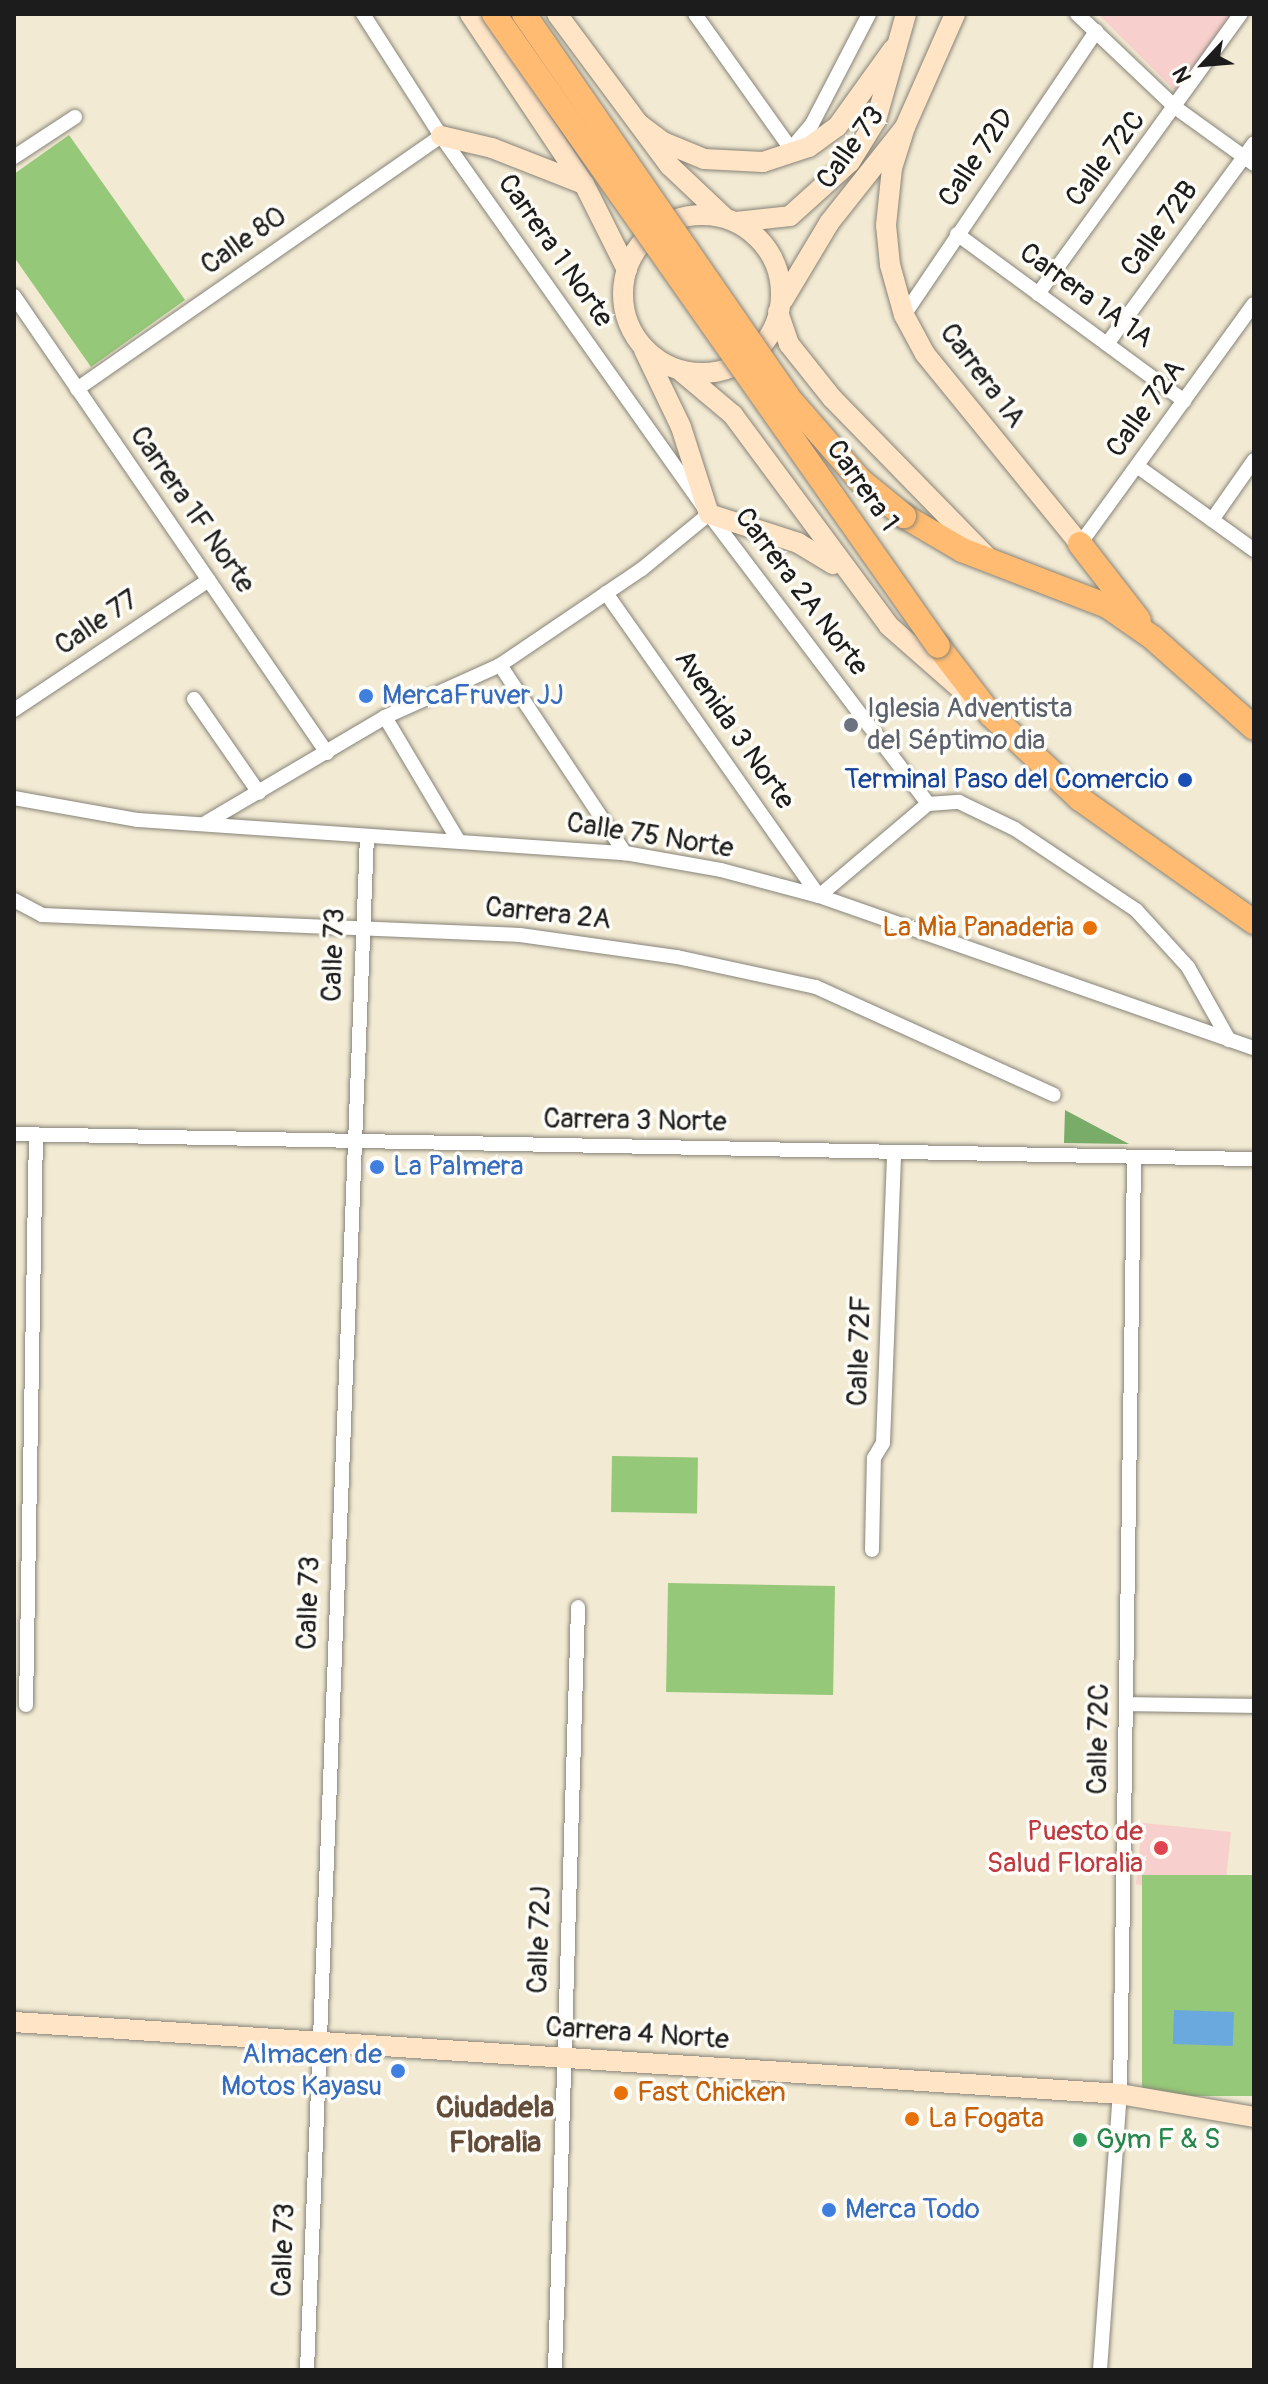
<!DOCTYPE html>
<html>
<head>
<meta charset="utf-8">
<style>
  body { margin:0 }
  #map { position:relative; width:1268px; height:2384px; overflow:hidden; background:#f2ead3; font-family:Pangolin,sans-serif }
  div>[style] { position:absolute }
  .built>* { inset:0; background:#f7d0ce; transform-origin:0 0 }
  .green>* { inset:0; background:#95c878; transform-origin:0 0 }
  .forest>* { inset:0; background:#78ac68 }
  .water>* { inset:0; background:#6aa9dd; transform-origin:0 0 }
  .roads { filter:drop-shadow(0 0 2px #878378) drop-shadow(0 0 2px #878378) }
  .street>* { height:14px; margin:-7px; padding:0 7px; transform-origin:7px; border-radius:7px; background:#fff }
  .secondary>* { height:20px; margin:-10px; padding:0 10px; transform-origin:10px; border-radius:10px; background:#ffe4c6 }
  .secondary>.ring { margin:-10px; padding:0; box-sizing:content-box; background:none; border:20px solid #ffe4c6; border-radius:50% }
  .highway>* { height:24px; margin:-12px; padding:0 12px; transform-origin:12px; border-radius:12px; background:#febb71 }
  .bridges { filter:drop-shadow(0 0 2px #878378) drop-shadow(0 0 2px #878378) }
  .highway-bridge>* { height:24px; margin:-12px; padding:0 12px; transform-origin:12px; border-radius:12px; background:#febb71 }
  .dots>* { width:22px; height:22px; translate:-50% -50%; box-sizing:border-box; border:4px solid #fdfcf7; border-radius:50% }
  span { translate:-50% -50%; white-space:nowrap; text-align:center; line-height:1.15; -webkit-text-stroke:7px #fdfcf7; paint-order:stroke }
  .street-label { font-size:28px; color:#1c1c1c }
  .shop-label { font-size:28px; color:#366cbe }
  .left { translate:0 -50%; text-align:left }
  .right { translate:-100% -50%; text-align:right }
  .worship-label { font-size:28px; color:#5b616d }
  .transit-label { font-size:28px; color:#164399 }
  .food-label { font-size:28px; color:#c56008 }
  .health-label { font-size:28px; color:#be3a42 }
  .leisure-label { font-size:28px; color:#27864d }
  .neighbourhood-label { font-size:30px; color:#644c3a; font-weight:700 }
  .frame { position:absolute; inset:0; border:16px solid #1c1c1c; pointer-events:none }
  .north { position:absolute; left:1164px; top:24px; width:80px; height:80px; -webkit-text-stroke:6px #fdfcf7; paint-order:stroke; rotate:244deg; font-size:22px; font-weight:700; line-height:32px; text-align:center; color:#1c1c1c }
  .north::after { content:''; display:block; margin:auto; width:28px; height:36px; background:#1c1c1c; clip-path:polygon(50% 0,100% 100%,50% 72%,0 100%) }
</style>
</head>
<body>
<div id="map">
  <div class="built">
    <div style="clip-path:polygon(1098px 14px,1233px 14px,1176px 92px)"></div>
    <div style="left:1231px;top:1832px;width:62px;height:89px;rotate:96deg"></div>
  </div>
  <div class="green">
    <div style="clip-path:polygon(69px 135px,185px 300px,91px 367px,14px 257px,14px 174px)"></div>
    <div style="left:612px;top:1456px;width:86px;height:56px;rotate:1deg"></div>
    <div style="left:668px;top:1583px;width:167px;height:109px;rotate:1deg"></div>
    <div style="left:1254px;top:1875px;width:221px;height:112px;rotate:90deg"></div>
  </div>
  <div class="forest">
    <div style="clip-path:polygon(1065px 1110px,1129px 1144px,1064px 1143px)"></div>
  </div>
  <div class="water">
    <div style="left:1174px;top:2010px;width:60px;height:34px;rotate:2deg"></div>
  </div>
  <div class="roads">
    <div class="street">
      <div style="left:363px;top:14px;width:145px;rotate:57.4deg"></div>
      <div style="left:441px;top:136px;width:463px;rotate:54.7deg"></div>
      <div style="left:709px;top:514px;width:363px;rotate:52.9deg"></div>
      <div style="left:695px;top:14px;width:166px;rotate:54.6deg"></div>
      <div style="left:791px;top:149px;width:33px;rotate:-50deg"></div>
      <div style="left:812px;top:124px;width:124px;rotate:-62.6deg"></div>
      <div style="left:1077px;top:14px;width:137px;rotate:43.5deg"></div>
      <div style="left:1176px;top:108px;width:96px;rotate:35.7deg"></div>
      <div style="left:14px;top:157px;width:73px;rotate:-33.3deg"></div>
      <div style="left:957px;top:234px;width:282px;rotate:36.3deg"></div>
      <div style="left:1038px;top:294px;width:346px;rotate:-54.1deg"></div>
      <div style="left:14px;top:296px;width:554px;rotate:55.59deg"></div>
      <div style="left:904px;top:315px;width:343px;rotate:-55.9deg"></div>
      <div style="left:1107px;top:344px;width:249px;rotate:-53.8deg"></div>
      <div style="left:77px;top:389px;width:443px;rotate:-34.8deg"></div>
      <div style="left:1137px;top:466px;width:144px;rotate:35.7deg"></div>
      <div style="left:1212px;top:520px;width:73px;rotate:-55deg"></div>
      <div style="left:1080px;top:544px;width:296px;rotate:-54.1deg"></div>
      <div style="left:606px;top:593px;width:370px;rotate:54.9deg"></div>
      <div style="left:819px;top:896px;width:143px;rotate:-40.2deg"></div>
      <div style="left:500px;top:665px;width:226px;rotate:56.4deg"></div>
      <div style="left:194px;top:699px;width:114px;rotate:55.3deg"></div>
      <div style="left:14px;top:710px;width:234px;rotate:-33.7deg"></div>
      <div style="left:385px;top:717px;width:143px;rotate:59.3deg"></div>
      <div style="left:14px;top:798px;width:126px;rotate:10.1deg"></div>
      <div style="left:138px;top:820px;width:488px;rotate:3.9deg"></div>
      <div style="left:625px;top:853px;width:97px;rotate:10deg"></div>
      <div style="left:721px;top:870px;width:101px;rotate:14.9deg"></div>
      <div style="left:819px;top:896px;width:461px;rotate:19.3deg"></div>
      <div style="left:928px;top:804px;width:31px;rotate:-4deg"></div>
      <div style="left:959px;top:802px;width:62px;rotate:25.7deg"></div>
      <div style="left:1015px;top:829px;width:146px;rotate:33.8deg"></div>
      <div style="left:1136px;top:910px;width:77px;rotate:47.6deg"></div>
      <div style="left:1188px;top:967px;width:84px;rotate:60.7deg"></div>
      <div style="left:207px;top:822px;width:207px;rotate:-30.5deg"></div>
      <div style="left:385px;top:717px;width:126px;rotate:-24.3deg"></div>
      <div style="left:500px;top:665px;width:171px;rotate:-34.1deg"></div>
      <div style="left:642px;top:569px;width:87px;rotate:-39.4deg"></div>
      <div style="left:14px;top:900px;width:32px;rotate:28deg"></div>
      <div style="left:42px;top:915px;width:478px;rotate:2.4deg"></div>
      <div style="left:520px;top:935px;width:159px;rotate:8deg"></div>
      <div style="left:677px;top:957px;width:142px;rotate:12.2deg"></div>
      <div style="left:816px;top:987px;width:261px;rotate:24.4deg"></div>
      <div style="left:14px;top:1134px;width:1240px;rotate:1.16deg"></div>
      <div style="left:872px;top:1550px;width:92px;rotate:-88.8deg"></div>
      <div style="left:874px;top:1458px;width:17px;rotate:-59deg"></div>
      <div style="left:883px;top:1443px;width:291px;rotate:-87.8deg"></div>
      <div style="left:1126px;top:1704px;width:128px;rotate:0.9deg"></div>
      <div style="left:26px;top:1705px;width:571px;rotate:-89deg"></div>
      <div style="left:307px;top:2370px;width:1533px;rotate:-87.76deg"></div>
      <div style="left:555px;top:2370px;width:763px;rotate:-88.27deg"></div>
      <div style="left:1100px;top:2370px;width:277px;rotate:-85.9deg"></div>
      <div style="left:1120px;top:2094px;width:937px;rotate:-89.14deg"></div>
    </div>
    <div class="secondary">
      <div style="left:470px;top:14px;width:205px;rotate:56.2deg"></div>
      <div style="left:584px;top:184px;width:96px;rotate:63.4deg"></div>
      <div style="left:557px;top:14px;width:189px;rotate:53.4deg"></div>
      <div style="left:670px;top:166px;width:74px;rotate:43.4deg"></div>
      <div style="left:639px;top:124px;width:30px;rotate:37deg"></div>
      <div style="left:663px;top:142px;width:44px;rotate:22.5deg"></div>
      <div style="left:704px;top:159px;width:59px;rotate:2.9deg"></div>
      <div style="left:763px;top:162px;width:48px;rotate:-18.1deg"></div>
      <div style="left:809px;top:147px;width:34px;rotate:-36deg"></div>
      <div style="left:837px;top:127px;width:96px;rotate:-54.3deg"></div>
      <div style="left:905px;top:127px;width:43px;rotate:107.6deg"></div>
      <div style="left:892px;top:168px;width:57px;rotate:96deg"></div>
      <div style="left:886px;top:225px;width:40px;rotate:84.3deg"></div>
      <div style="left:890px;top:265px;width:52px;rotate:74.4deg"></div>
      <div style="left:904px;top:315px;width:44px;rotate:61.7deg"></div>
      <div style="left:925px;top:354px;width:245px;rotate:50.8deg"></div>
      <div style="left:441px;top:136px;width:52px;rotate:13.2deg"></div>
      <div style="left:492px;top:148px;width:99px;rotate:21.4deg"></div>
      <div class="ring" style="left:623px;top:215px;width:138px;height:138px"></div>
      <div style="left:736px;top:222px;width:54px;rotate:-6.3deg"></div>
      <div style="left:790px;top:216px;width:81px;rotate:-42deg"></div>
      <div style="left:850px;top:162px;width:49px;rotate:-58.2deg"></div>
      <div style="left:876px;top:120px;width:110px;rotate:-74.2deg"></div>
      <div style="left:783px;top:300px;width:90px;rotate:-59.1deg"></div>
      <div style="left:829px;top:223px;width:122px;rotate:-51.6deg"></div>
      <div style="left:905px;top:127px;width:124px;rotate:-66.1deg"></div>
      <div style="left:778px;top:312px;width:34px;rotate:71deg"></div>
      <div style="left:789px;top:344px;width:69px;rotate:51.5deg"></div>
      <div style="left:832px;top:398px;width:221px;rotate:45.7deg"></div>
      <div style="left:644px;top:350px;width:85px;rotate:64.3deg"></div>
      <div style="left:681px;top:427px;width:91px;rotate:72.2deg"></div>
      <div style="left:709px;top:514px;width:94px;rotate:18deg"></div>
      <div style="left:798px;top:543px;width:41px;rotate:31deg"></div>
      <div style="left:682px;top:372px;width:67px;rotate:40.1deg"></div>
      <div style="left:733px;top:415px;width:262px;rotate:53.5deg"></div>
      <div style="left:889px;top:626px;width:111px;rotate:41.3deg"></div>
      <div style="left:14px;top:2022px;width:1108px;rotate:3.72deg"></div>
      <div style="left:1120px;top:2094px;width:136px;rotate:9.7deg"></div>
    </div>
    <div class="highway">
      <div style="left:904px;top:516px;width:67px;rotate:30.4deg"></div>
      <div style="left:962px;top:550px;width:155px;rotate:21.1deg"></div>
      <div style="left:1107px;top:606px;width:56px;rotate:34.8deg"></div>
      <div style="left:1153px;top:638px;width:135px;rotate:41.7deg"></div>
      <div style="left:1080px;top:544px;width:96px;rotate:52.2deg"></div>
      <div style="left:938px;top:646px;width:87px;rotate:52.5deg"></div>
      <div style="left:991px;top:715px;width:122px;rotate:43.3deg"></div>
      <div style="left:1080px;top:799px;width:213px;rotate:35.3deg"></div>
    </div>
  </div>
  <div class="bridges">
    <div class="highway-bridge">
      <div style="left:494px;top:14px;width:772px;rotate:54.91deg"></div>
      <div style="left:524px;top:14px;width:472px;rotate:55.4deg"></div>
      <div style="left:792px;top:402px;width:103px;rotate:48.9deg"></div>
      <div style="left:860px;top:480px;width:57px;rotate:39.3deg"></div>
    </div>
  </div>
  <div class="dots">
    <div style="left:366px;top:696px;background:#3f7fe0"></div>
    <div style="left:851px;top:725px;background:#6b7280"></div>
    <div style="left:1185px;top:780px;background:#1a4fb4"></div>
    <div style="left:1090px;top:928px;background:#e8710a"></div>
    <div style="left:377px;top:1167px;background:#3f7fe0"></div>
    <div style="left:1161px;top:1848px;background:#e0444e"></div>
    <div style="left:398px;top:2071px;background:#3f7fe0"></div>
    <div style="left:621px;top:2093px;background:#e8710a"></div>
    <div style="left:912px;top:2119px;background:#e8710a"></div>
    <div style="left:1080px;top:2140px;background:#2e9e5b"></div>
    <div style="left:829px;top:2210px;background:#3f7fe0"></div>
  </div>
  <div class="street-label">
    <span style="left:851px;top:148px;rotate:-54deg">Calle 73</span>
    <span style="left:977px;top:158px;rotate:-56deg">Calle 72D</span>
    <span style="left:1106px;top:159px;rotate:-53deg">Calle 72C</span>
    <span style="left:1160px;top:229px;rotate:-54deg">Calle 72B</span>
    <span style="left:244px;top:241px;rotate:-35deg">Calle 80</span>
    <span style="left:555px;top:251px;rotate:55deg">Carrera 1 Norte</span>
    <span style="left:1086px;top:296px;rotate:36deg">Carrera 1A 1A</span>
    <span style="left:982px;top:376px;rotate:53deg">Carrera 1A</span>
    <span style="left:1146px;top:409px;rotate:-54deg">Calle 72A</span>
    <span style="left:862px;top:486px;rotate:55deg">Carrera 1</span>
    <span style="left:192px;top:510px;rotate:55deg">Carrera 1F Norte</span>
    <span style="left:801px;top:592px;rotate:53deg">Carrera 2A Norte</span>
    <span style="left:97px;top:623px;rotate:-34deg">Calle 77</span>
    <span style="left:734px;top:730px;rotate:55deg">Avenida 3 Norte</span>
    <span style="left:650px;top:836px;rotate:9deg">Calle 75 Norte</span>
    <span style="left:548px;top:914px;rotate:6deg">Carrera 2A</span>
    <span style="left:334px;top:955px;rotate:-88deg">Calle 73</span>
    <span style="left:635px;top:1121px;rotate:1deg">Carrera 3 Norte</span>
    <span style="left:860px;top:1351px;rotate:-88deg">Calle 72F</span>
    <span style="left:309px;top:1603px;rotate:-88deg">Calle 73</span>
    <span style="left:1099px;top:1739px;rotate:-89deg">Calle 72C</span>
    <span style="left:540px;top:1940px;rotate:-88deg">Calle 72J</span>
    <span style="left:637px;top:2034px;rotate:4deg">Carrera 4 Norte</span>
    <span style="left:284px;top:2250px;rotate:-88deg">Calle 73</span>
  </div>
  <div class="shop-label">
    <span class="left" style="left:382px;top:696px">MercaFruver JJ</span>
    <span class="left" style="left:393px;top:1167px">La Palmera</span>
    <span class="right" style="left:382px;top:2071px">Almacen de<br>Motos Kayasu</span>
    <span class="left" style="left:845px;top:2210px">Merca Todo</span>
  </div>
  <div class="worship-label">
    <span class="left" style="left:867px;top:725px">Iglesia Adventista<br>del Séptimo dia</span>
  </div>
  <div class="transit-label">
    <span class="right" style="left:1169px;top:780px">Terminal Paso del Comercio</span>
  </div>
  <div class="food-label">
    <span class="right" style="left:1074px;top:928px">La Mìa Panaderia</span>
    <span class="left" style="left:637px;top:2093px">Fast Chicken</span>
    <span class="left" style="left:928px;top:2119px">La Fogata</span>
  </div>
  <div class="health-label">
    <span class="right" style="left:1143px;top:1848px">Puesto de<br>Salud Floralia</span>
  </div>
  <div class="leisure-label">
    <span class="left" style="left:1096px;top:2140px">Gym F &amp; S</span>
  </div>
  <div class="neighbourhood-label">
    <span style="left:495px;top:2125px">Ciudadela<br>Floralia</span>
  </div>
  <div class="frame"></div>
  <div class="north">N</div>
</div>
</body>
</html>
